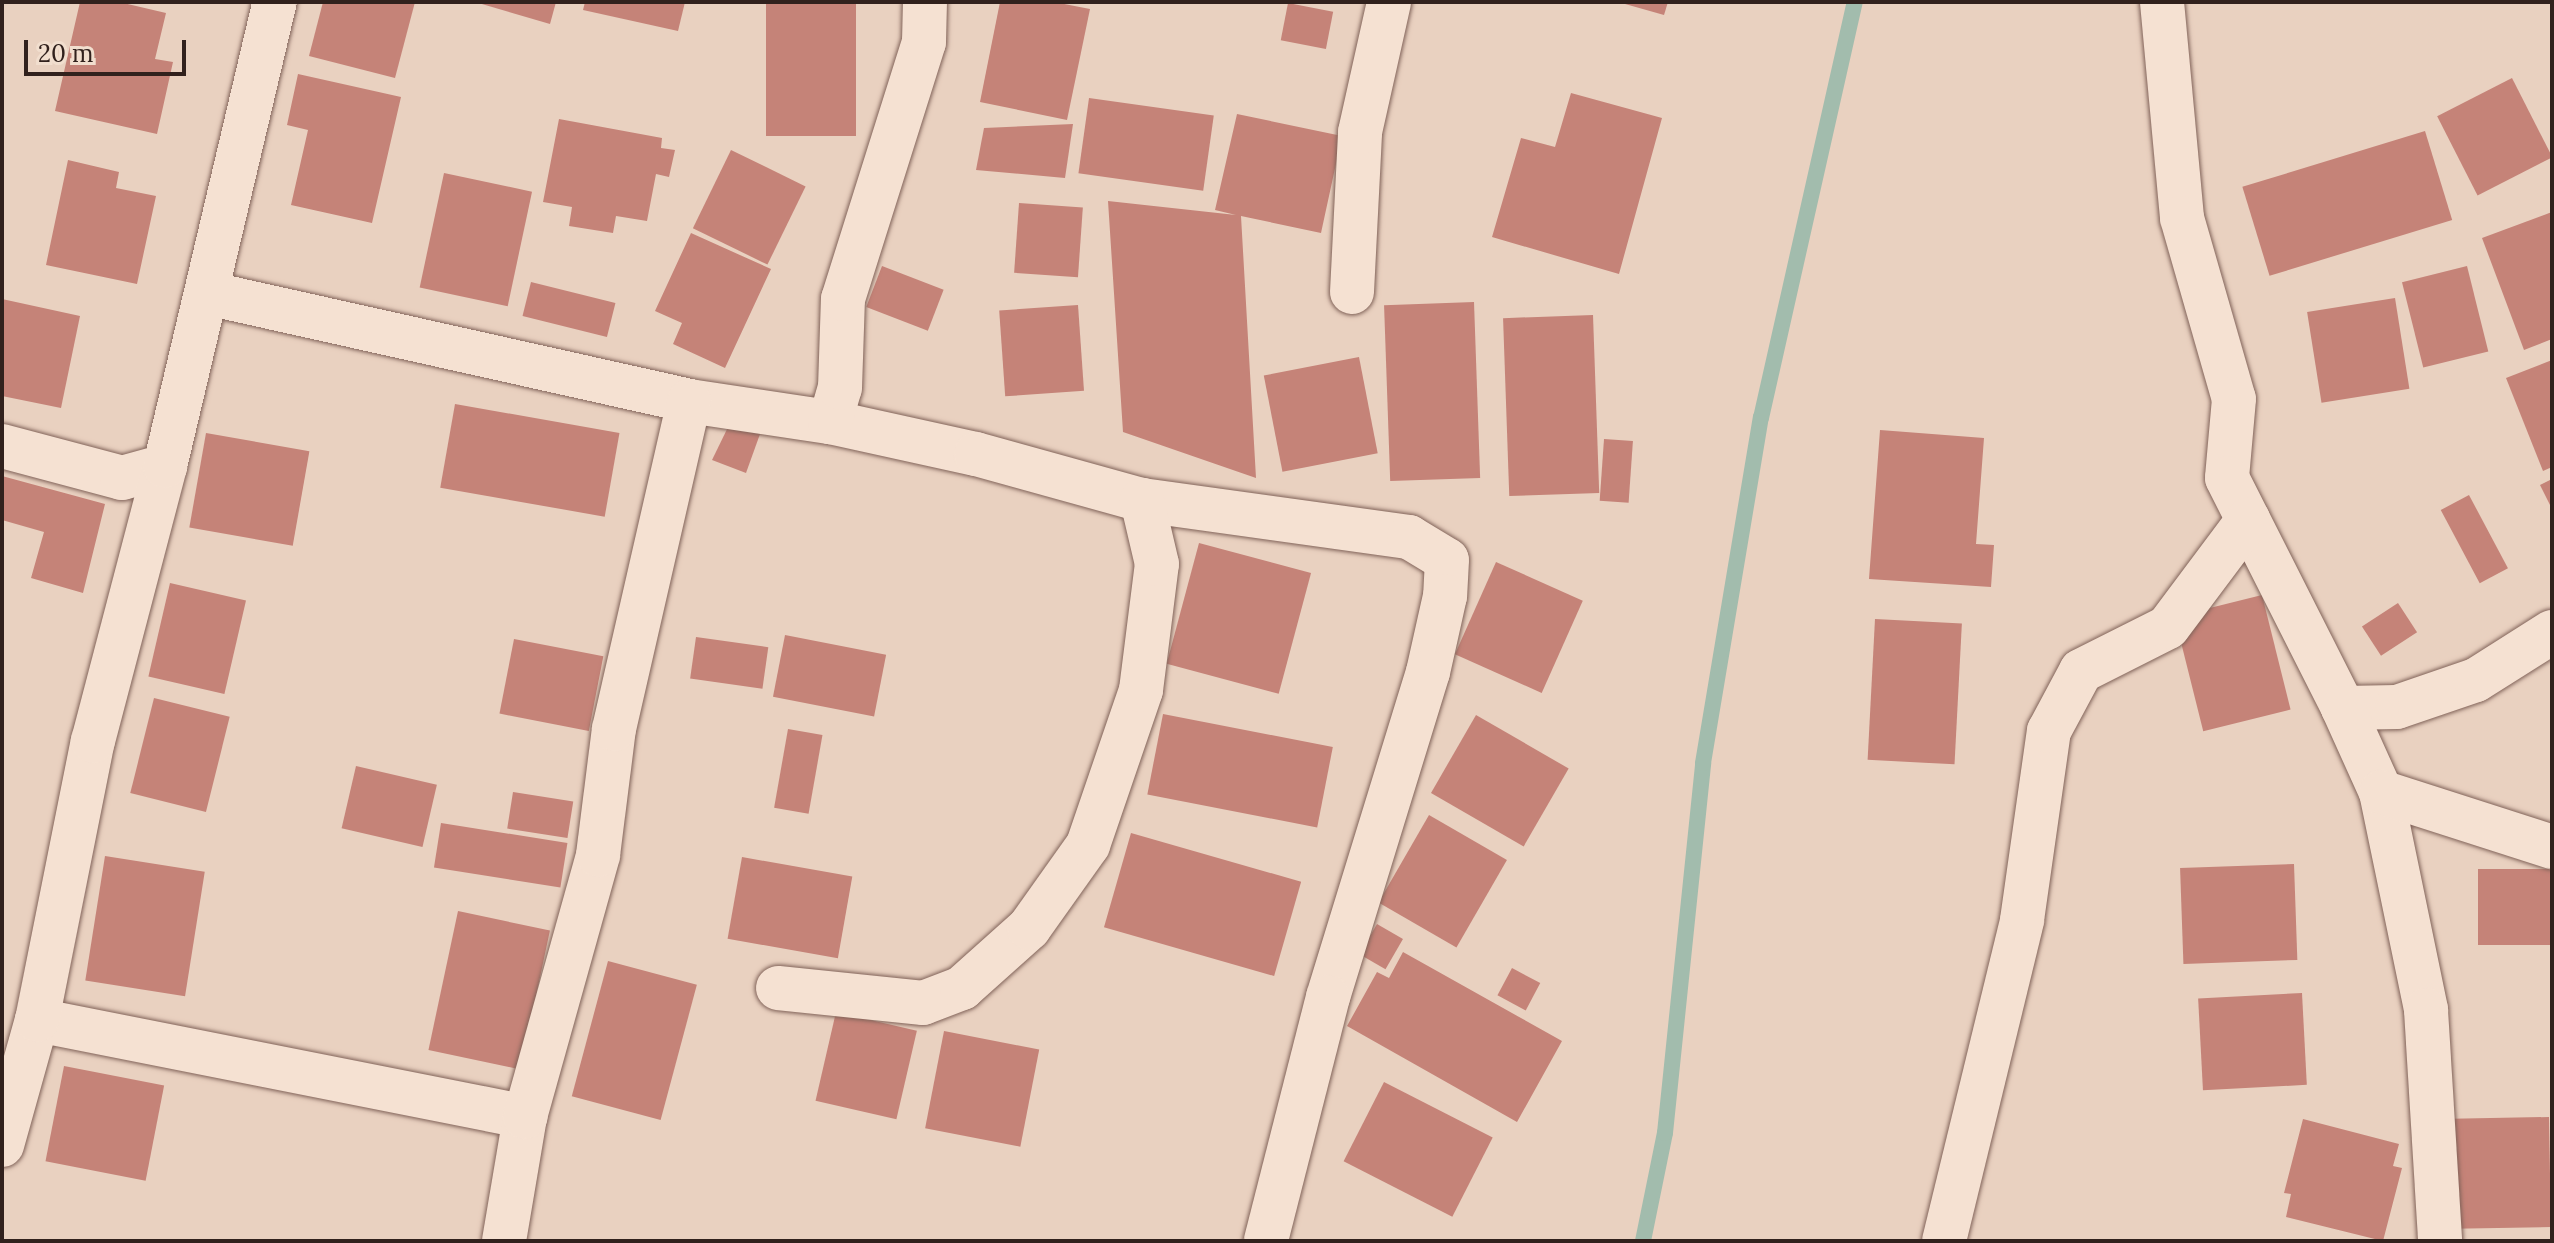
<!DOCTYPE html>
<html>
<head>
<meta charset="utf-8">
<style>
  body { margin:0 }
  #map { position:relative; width:2554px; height:1243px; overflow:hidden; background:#e9d1c0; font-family:Lora,serif }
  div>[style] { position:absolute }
  .stream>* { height:16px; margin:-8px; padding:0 8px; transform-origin:8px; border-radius:8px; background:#a2bcad }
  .building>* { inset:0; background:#c58378; transform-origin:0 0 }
  .roads { filter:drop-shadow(0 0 2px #816359) drop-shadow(0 0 2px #816359) }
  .minor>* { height:44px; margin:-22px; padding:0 22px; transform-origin:22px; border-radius:22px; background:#f5e1d2 }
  span { translate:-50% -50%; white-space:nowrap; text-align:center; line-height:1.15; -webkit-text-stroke:7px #f1dece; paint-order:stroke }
  .frame { position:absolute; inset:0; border:4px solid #31211d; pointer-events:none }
  .scale { position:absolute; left:24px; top:40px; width:162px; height:36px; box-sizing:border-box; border:4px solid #31211d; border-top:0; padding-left:10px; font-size:24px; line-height:28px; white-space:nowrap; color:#31211d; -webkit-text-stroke:6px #f1dece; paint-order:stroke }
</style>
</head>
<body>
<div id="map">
  <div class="stream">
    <div style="left:1643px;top:1241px;width:110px;rotate:-78.5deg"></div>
    <div style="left:1665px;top:1133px;width:372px;rotate:-84.1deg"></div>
    <div style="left:1703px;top:763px;width:350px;rotate:-80.5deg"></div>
    <div style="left:1761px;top:418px;width:426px;rotate:-77.3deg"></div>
  </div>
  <div class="building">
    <div style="clip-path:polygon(80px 2px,119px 2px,166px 13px,155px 59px,173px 62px,157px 134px,55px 111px)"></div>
    <div style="clip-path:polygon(323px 2px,415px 2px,395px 78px,309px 56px)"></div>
    <div style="clip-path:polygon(475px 2px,556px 2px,550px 24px)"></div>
    <div style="clip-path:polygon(585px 2px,685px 2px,678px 31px,583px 10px)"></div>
    <div style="left:766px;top:2px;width:90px;height:134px"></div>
    <div style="clip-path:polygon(1000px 2px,1054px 2px,1090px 9px,1067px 120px,980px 102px)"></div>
    <div style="clip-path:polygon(1618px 2px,1668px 2px,1664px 15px)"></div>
    <div style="left:1288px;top:3px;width:46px;height:38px;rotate:11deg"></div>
    <div style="clip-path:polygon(298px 74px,401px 97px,372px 223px,291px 205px,308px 130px,287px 125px)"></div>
    <div style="left:2512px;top:78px;width:89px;height:84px;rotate:63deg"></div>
    <div style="clip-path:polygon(1571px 93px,1662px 118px,1619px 274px,1492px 237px,1521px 138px,1555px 147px)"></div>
    <div style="left:1089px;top:98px;width:126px;height:76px;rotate:8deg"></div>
    <div style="clip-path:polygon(1237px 114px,1342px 136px,1321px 233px,1241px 216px,1256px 478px,1123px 432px,1108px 201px,1236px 215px,1215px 210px)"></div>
    <div style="clip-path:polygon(559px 119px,662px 138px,661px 148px,675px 150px,669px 177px,656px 174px,647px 221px,616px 216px,613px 233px,569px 226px,572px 207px,543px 202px)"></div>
    <div style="clip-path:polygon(1073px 124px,1065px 178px,976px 170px,984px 128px)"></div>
    <div style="left:2425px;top:131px;width:93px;height:191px;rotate:73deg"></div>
    <div style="left:731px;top:150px;width:83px;height:87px;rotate:26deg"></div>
    <div style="clip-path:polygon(68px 160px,119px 172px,116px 188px,156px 196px,137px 284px,46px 265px)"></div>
    <div style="left:444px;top:173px;width:90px;height:117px;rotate:12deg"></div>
    <div style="left:1019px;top:203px;width:64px;height:70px;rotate:4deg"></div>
    <div style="clip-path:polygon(2552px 212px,2552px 339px,2524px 350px,2482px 238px)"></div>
    <div style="clip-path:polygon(691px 233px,771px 269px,725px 368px,673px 344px,682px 323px,655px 311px)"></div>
    <div style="left:882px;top:266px;width:66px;height:44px;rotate:21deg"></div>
    <div style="left:2467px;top:266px;width:88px;height:67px;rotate:76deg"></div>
    <div style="left:531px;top:282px;width:87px;height:35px;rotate:14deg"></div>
    <div style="left:2395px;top:298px;width:92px;height:89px;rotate:81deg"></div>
    <div style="clip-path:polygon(2px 299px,80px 316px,61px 408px,2px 396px)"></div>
    <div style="left:1474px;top:302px;width:176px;height:90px;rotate:88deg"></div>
    <div style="left:1078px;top:305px;width:86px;height:79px;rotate:86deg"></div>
    <div style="left:1593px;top:315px;width:178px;height:90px;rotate:88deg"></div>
    <div style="left:1359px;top:357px;width:98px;height:97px;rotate:79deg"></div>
    <div style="clip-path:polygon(2552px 360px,2552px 467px,2543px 471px,2506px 378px)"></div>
    <div style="left:455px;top:404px;width:167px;height:85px;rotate:10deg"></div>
    <div style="clip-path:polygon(731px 421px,760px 434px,746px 473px,712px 460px)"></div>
    <div style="clip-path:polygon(1880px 430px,1984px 438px,1976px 544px,1994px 545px,1991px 587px,1869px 579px)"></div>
    <div style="left:206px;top:433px;width:105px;height:96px;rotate:10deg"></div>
    <div style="left:1604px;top:439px;width:29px;height:62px;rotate:4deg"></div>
    <div style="clip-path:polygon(2px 476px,105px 504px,83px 593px,31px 578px,44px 532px,2px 520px)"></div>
    <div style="clip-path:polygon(2552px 479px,2552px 509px,2540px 485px)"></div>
    <div style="left:2469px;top:495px;width:83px;height:32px;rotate:62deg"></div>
    <div style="left:1199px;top:543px;width:116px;height:125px;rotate:15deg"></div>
    <div style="left:1496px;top:562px;width:95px;height:101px;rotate:24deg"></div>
    <div style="left:170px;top:583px;width:78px;height:96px;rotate:13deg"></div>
    <div style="left:2262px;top:595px;width:118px;height:90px;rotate:76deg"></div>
    <div style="left:2398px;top:603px;width:35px;height:43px;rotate:57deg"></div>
    <div style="left:1875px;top:619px;width:87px;height:141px;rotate:3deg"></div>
    <div style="left:785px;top:635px;width:103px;height:63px;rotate:11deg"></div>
    <div style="left:696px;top:637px;width:73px;height:42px;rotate:8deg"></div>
    <div style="left:514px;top:639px;width:91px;height:76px;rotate:11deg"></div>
    <div style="left:154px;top:698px;width:78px;height:98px;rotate:14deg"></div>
    <div style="left:1163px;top:714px;width:173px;height:82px;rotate:11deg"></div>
    <div style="left:1476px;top:715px;width:107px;height:90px;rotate:30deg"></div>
    <div style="left:788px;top:729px;width:35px;height:80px;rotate:10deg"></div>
    <div style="left:356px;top:766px;width:83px;height:64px;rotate:13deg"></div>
    <div style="left:513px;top:792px;width:61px;height:37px;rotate:9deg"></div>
    <div style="left:1429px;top:815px;width:90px;height:101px;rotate:30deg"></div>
    <div style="left:441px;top:823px;width:128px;height:45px;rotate:9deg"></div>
    <div style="left:1131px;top:833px;width:177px;height:98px;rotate:16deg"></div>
    <div style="left:105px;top:856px;width:101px;height:126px;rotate:9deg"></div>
    <div style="left:742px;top:857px;width:112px;height:83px;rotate:10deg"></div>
    <div style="left:2294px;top:864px;width:96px;height:114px;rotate:88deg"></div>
    <div style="left:2552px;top:869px;width:76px;height:74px;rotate:90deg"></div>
    <div style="left:458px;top:911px;width:94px;height:142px;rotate:12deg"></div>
    <div style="left:1377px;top:924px;width:30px;height:35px;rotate:30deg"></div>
    <div style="clip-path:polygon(1403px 952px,1562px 1041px,1517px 1122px,1347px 1026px,1377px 972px,1389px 978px)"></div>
    <div style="left:608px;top:961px;width:92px;height:140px;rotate:15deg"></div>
    <div style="left:1512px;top:968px;width:32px;height:31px;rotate:28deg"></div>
    <div style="left:2302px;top:993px;width:92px;height:104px;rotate:87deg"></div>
    <div style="left:836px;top:1012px;width:83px;height:91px;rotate:13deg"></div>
    <div style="left:944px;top:1031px;width:97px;height:99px;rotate:11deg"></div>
    <div style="left:64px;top:1066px;width:102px;height:97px;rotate:11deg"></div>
    <div style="left:1384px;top:1082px;width:122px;height:89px;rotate:27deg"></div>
    <div style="left:2549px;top:1117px;width:110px;height:97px;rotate:89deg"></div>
    <div style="clip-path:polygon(2303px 1119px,2399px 1144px,2393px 1166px,2402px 1168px,2383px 1241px,2286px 1217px,2291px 1194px,2284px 1193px)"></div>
  </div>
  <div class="roads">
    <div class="minor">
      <div style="left:2162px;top:2px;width:217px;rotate:84.7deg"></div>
      <div style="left:2182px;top:218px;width:188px;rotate:74deg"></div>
      <div style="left:2234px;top:399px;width:79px;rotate:95.1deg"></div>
      <div style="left:2227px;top:478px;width:258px;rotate:63.2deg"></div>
      <div style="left:2343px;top:708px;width:54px;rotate:-1.1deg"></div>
      <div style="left:2397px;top:707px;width:83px;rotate:-18.9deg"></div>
      <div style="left:2476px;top:680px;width:90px;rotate:-32.3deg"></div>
      <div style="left:1352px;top:292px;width:160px;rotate:-87.1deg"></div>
      <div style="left:1360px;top:132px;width:133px;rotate:-77.4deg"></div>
      <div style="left:207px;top:293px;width:494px;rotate:12.6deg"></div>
      <div style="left:689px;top:401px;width:143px;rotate:8.5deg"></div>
      <div style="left:830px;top:422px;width:149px;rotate:12.4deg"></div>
      <div style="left:976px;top:454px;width:172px;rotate:15.5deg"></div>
      <div style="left:1142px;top:500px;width:270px;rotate:7.9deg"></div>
      <div style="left:1409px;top:537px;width:44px;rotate:31.2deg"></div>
      <div style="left:1447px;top:560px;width:36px;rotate:93deg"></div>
      <div style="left:1445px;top:596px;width:78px;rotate:102.6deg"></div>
      <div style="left:1428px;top:672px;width:340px;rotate:107.1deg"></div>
      <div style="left:1328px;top:997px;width:252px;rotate:104.3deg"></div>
      <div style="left:830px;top:422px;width:35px;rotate:-74deg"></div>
      <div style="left:840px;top:388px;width:89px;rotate:-88.1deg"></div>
      <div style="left:843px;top:299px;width:269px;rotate:-72.5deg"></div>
      <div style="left:924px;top:42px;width:40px;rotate:-88.6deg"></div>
      <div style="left:2px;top:446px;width:124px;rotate:14.9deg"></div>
      <div style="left:122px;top:478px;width:45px;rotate:-15.6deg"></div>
      <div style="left:2343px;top:708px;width:92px;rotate:65.7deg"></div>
      <div style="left:2381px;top:792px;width:223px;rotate:78.3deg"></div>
      <div style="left:2426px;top:1010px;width:231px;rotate:86.5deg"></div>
      <div style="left:2381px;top:792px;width:180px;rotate:17.8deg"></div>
      <div style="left:778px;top:988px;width:146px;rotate:5.9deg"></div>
      <div style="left:923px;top:1003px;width:42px;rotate:-21deg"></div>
      <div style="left:962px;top:988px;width:90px;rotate:-41.8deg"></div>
      <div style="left:1029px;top:928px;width:102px;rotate:-54.6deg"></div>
      <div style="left:1088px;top:845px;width:164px;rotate:-71.1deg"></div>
      <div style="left:1141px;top:690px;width:127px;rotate:-82.8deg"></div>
      <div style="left:1157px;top:564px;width:66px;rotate:-103.2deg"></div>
      <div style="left:37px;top:1020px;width:498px;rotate:11.2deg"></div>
      <div style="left:2px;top:1145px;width:130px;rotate:-74.4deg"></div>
      <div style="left:37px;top:1020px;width:285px;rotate:-78.7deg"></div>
      <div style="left:93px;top:741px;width:284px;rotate:-75.3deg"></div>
      <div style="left:165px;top:466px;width:477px;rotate:-76.7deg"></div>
      <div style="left:504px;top:1241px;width:126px;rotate:-80.4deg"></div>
      <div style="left:525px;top:1117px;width:272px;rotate:-74.4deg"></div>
      <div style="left:598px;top:855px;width:127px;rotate:-82.8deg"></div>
      <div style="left:614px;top:729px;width:336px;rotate:-77.1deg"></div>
      <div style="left:1944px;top:1241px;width:330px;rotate:-76.3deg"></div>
      <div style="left:2022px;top:920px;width:191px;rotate:-81.9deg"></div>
      <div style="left:2049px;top:731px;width:68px;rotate:-61.9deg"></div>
      <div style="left:2081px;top:671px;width:97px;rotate:-26.8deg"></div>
      <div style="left:2168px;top:627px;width:134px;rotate:-53.2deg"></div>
    </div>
  </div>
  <div class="frame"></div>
  <div class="scale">20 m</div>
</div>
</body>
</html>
